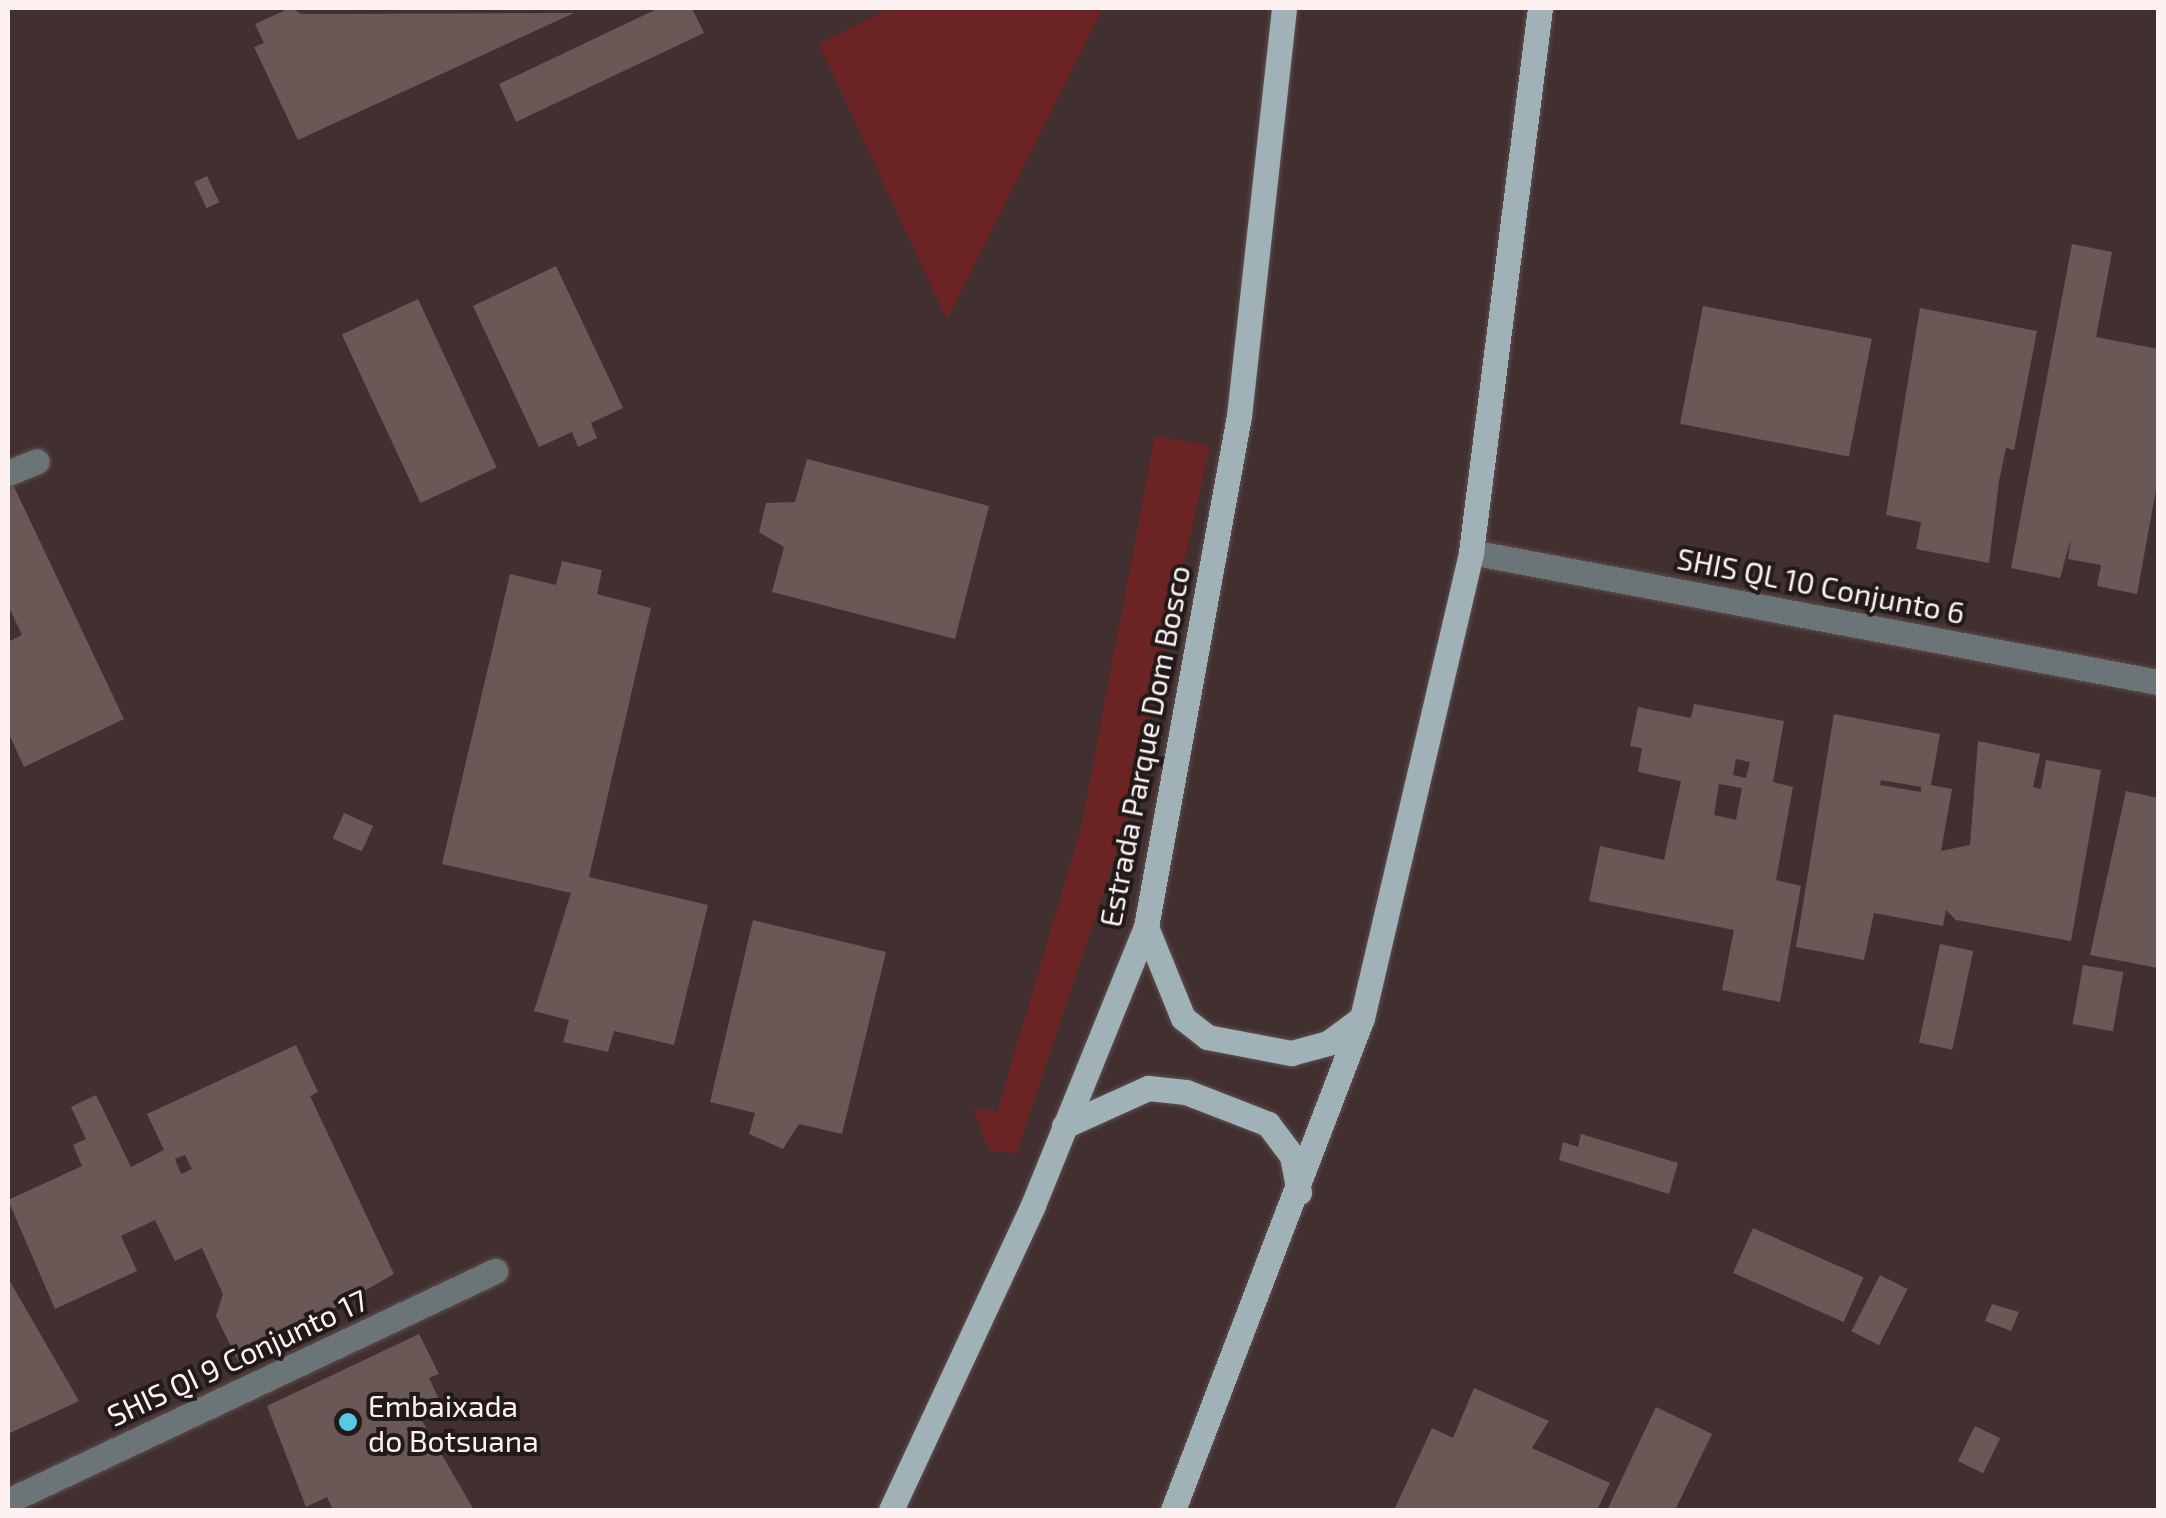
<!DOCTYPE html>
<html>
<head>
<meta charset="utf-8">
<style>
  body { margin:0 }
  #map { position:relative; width:2166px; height:1518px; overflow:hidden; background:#41302f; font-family:"Exo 2",sans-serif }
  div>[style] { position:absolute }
  .green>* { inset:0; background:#6b2423 }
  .building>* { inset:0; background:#6a5856; transform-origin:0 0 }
  .roads { filter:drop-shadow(0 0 2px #5f4f4e) drop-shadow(0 0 2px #5f4f4e) }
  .street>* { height:25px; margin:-12.5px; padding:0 12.5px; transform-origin:12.5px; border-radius:12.5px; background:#6b7476 }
  .primary>* { height:25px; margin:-12.5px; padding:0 12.5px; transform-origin:12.5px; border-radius:12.5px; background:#a0b2b7 }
  .dots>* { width:28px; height:28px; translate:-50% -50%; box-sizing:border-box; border:5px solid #221a1a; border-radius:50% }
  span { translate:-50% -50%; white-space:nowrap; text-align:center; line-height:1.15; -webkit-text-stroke:8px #221a1a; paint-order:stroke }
  .street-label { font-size:30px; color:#fdf2f1 }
  .poi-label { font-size:30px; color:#fdf2f1 }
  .left { translate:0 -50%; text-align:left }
  .frame { position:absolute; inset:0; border:10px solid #fdf2f1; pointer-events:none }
</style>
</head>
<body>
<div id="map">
  <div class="green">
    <div style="clip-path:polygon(889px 8px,1103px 8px,947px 320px,819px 44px)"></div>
    <div style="clip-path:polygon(1155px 436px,1210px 446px,1126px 824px,1016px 1154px,989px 1150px,973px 1108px,997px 1112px,1081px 828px)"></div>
  </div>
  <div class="building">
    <div style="clip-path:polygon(290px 8px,302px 14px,574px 13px,298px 140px,254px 47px,264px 43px,255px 24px)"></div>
    <div style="clip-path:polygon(659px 8px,692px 8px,704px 33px,516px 122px,499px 84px)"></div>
    <div style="left:207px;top:176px;width:29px;height:14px;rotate:65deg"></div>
    <div style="clip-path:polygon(2072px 244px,2112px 252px,2096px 337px,2158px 349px,2158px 479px,2137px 594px,2097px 586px,2101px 565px,2068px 559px,2071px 538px,2060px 578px,2011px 568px)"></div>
    <div style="clip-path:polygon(556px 266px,623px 408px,591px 423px,597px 438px,578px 447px,572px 432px,539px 447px,473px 306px)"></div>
    <div style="left:418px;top:299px;width:186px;height:84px;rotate:65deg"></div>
    <div style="left:1703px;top:306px;width:172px;height:120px;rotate:11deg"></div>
    <div style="clip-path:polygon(1920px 308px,2037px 331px,2014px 450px,2006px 448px,1999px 481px,1989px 563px,1916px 549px,1921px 522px,1886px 515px)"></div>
    <div style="clip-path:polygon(807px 459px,989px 506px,955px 639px,772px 592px,784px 547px,759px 532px,766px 503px,795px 502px)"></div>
    <div style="clip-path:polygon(8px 474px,124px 719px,24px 767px,8px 732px,8px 642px,22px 635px,8px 605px)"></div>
    <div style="clip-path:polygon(562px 561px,602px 570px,597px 594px,651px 608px,589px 877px,708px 905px,674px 1045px,614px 1031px,608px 1052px,563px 1042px,569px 1020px,534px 1011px,571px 893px,442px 864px,510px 574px,556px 585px)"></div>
    <div style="clip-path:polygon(evenodd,1694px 704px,1784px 721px,1773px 782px,1793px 787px,1776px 880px,1801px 886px,1780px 1002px,1722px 990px,1734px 930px,1589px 901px,1600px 846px,1664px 860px,1681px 781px,1638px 772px,1642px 748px,1630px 746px,1638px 707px,1691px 718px,1694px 704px,1736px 759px,1750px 762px,1746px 778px,1733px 775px,1736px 759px,1694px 704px,1719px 784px,1742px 788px,1736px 820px,1714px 815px,1719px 784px)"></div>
    <div style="clip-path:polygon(evenodd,1834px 714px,1940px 734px,1931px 785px,1952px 789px,1941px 851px,1970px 845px,1978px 741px,2040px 754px,2033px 787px,2041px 789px,2046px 760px,2101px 770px,2071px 941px,1956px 920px,1946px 910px,1943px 926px,1874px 913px,1864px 960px,1796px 947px,1834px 714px,1881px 780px,1921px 787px,1921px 792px,1880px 785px,1881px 780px)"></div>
    <div style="clip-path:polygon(2126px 791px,2158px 798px,2158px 968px,2090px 955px)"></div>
    <div style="left:344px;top:813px;width:32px;height:28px;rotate:24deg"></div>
    <div style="clip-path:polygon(753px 920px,886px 952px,842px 1134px,799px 1124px,783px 1149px,749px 1134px,755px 1113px,710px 1102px)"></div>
    <div style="left:1940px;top:944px;width:34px;height:101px;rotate:12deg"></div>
    <div style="left:2083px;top:965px;width:41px;height:60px;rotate:10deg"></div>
    <div style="clip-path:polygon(evenodd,296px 1045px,318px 1092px,310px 1096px,394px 1274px,315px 1319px,320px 1329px,241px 1367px,216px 1316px,223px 1294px,202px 1248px,175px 1261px,155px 1220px,121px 1236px,137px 1271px,55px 1309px,8px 1200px,82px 1166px,73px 1145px,86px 1139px,71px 1107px,96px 1095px,131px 1167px,164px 1150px,147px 1114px,296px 1045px,185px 1155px,192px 1169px,181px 1174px,175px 1159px,185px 1155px)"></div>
    <div style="clip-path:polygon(1581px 1134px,1678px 1163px,1669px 1194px,1559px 1160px,1563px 1142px,1578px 1147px)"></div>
    <div style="left:1753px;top:1228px;width:121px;height:49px;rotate:24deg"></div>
    <div style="left:1880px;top:1275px;width:31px;height:63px;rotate:27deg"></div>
    <div style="clip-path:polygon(8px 1278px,79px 1401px,8px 1434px)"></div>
    <div style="clip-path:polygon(1992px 1304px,2019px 1312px,2011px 1331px,1985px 1321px)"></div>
    <div style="clip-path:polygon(419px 1334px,439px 1374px,429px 1378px,438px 1397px,421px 1419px,474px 1510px,333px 1510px,327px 1497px,306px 1507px,267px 1406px)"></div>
    <div style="clip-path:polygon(1474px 1388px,1549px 1421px,1532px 1448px,1610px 1483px,1597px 1510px,1394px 1510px,1432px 1428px,1453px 1438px)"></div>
    <div style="clip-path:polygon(1656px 1407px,1712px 1434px,1675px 1510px,1607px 1510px)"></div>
    <div style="left:1975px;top:1426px;width:28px;height:39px;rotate:26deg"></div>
  </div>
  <div class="roads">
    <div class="street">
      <div style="left:8px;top:473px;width:31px;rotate:-22deg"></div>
      <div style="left:1471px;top:552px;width:699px;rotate:10.72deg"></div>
      <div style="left:8px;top:1501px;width:539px;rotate:-25.28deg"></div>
    </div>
    <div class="primary">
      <div style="left:1146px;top:927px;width:98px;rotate:67.9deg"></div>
      <div style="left:1183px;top:1018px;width:31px;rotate:38deg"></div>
      <div style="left:1207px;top:1037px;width:86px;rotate:10.8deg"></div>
      <div style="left:1291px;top:1053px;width:38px;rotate:-15deg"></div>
      <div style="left:1328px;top:1043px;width:42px;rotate:-36.3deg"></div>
      <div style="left:1064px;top:1126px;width:92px;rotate:-24.3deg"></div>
      <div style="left:1148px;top:1088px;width:38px;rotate:6deg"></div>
      <div style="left:1186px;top:1092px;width:88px;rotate:21.3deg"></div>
      <div style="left:1268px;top:1124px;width:40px;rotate:53deg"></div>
      <div style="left:1292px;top:1156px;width:37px;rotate:79deg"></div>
      <div style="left:891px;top:1510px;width:336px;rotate:-65deg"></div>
      <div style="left:1033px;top:1205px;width:300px;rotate:-67.9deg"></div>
      <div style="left:1146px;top:927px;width:519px;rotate:-79.69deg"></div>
      <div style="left:1239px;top:416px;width:410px;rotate:-83.7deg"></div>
      <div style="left:1173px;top:1510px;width:527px;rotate:-68.99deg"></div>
      <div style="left:1362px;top:1018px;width:479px;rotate:-76.8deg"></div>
      <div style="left:1471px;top:552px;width:548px;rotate:-82.77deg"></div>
    </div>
  </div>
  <div class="dots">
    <div style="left:348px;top:1422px;background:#58c9e4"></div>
  </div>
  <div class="street-label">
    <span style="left:1821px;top:585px;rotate:11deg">SHIS QL 10 Conjunto 6</span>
    <span style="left:1144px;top:746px;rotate:-79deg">Estrada Parque Dom Bosco</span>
    <span style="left:237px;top:1357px;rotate:-25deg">SHIS QI 9 Conjunto 17</span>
  </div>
  <div class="poi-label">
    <span class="left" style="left:368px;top:1422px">Embaixada<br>do Botsuana</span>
  </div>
  <div class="frame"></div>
</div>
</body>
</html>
